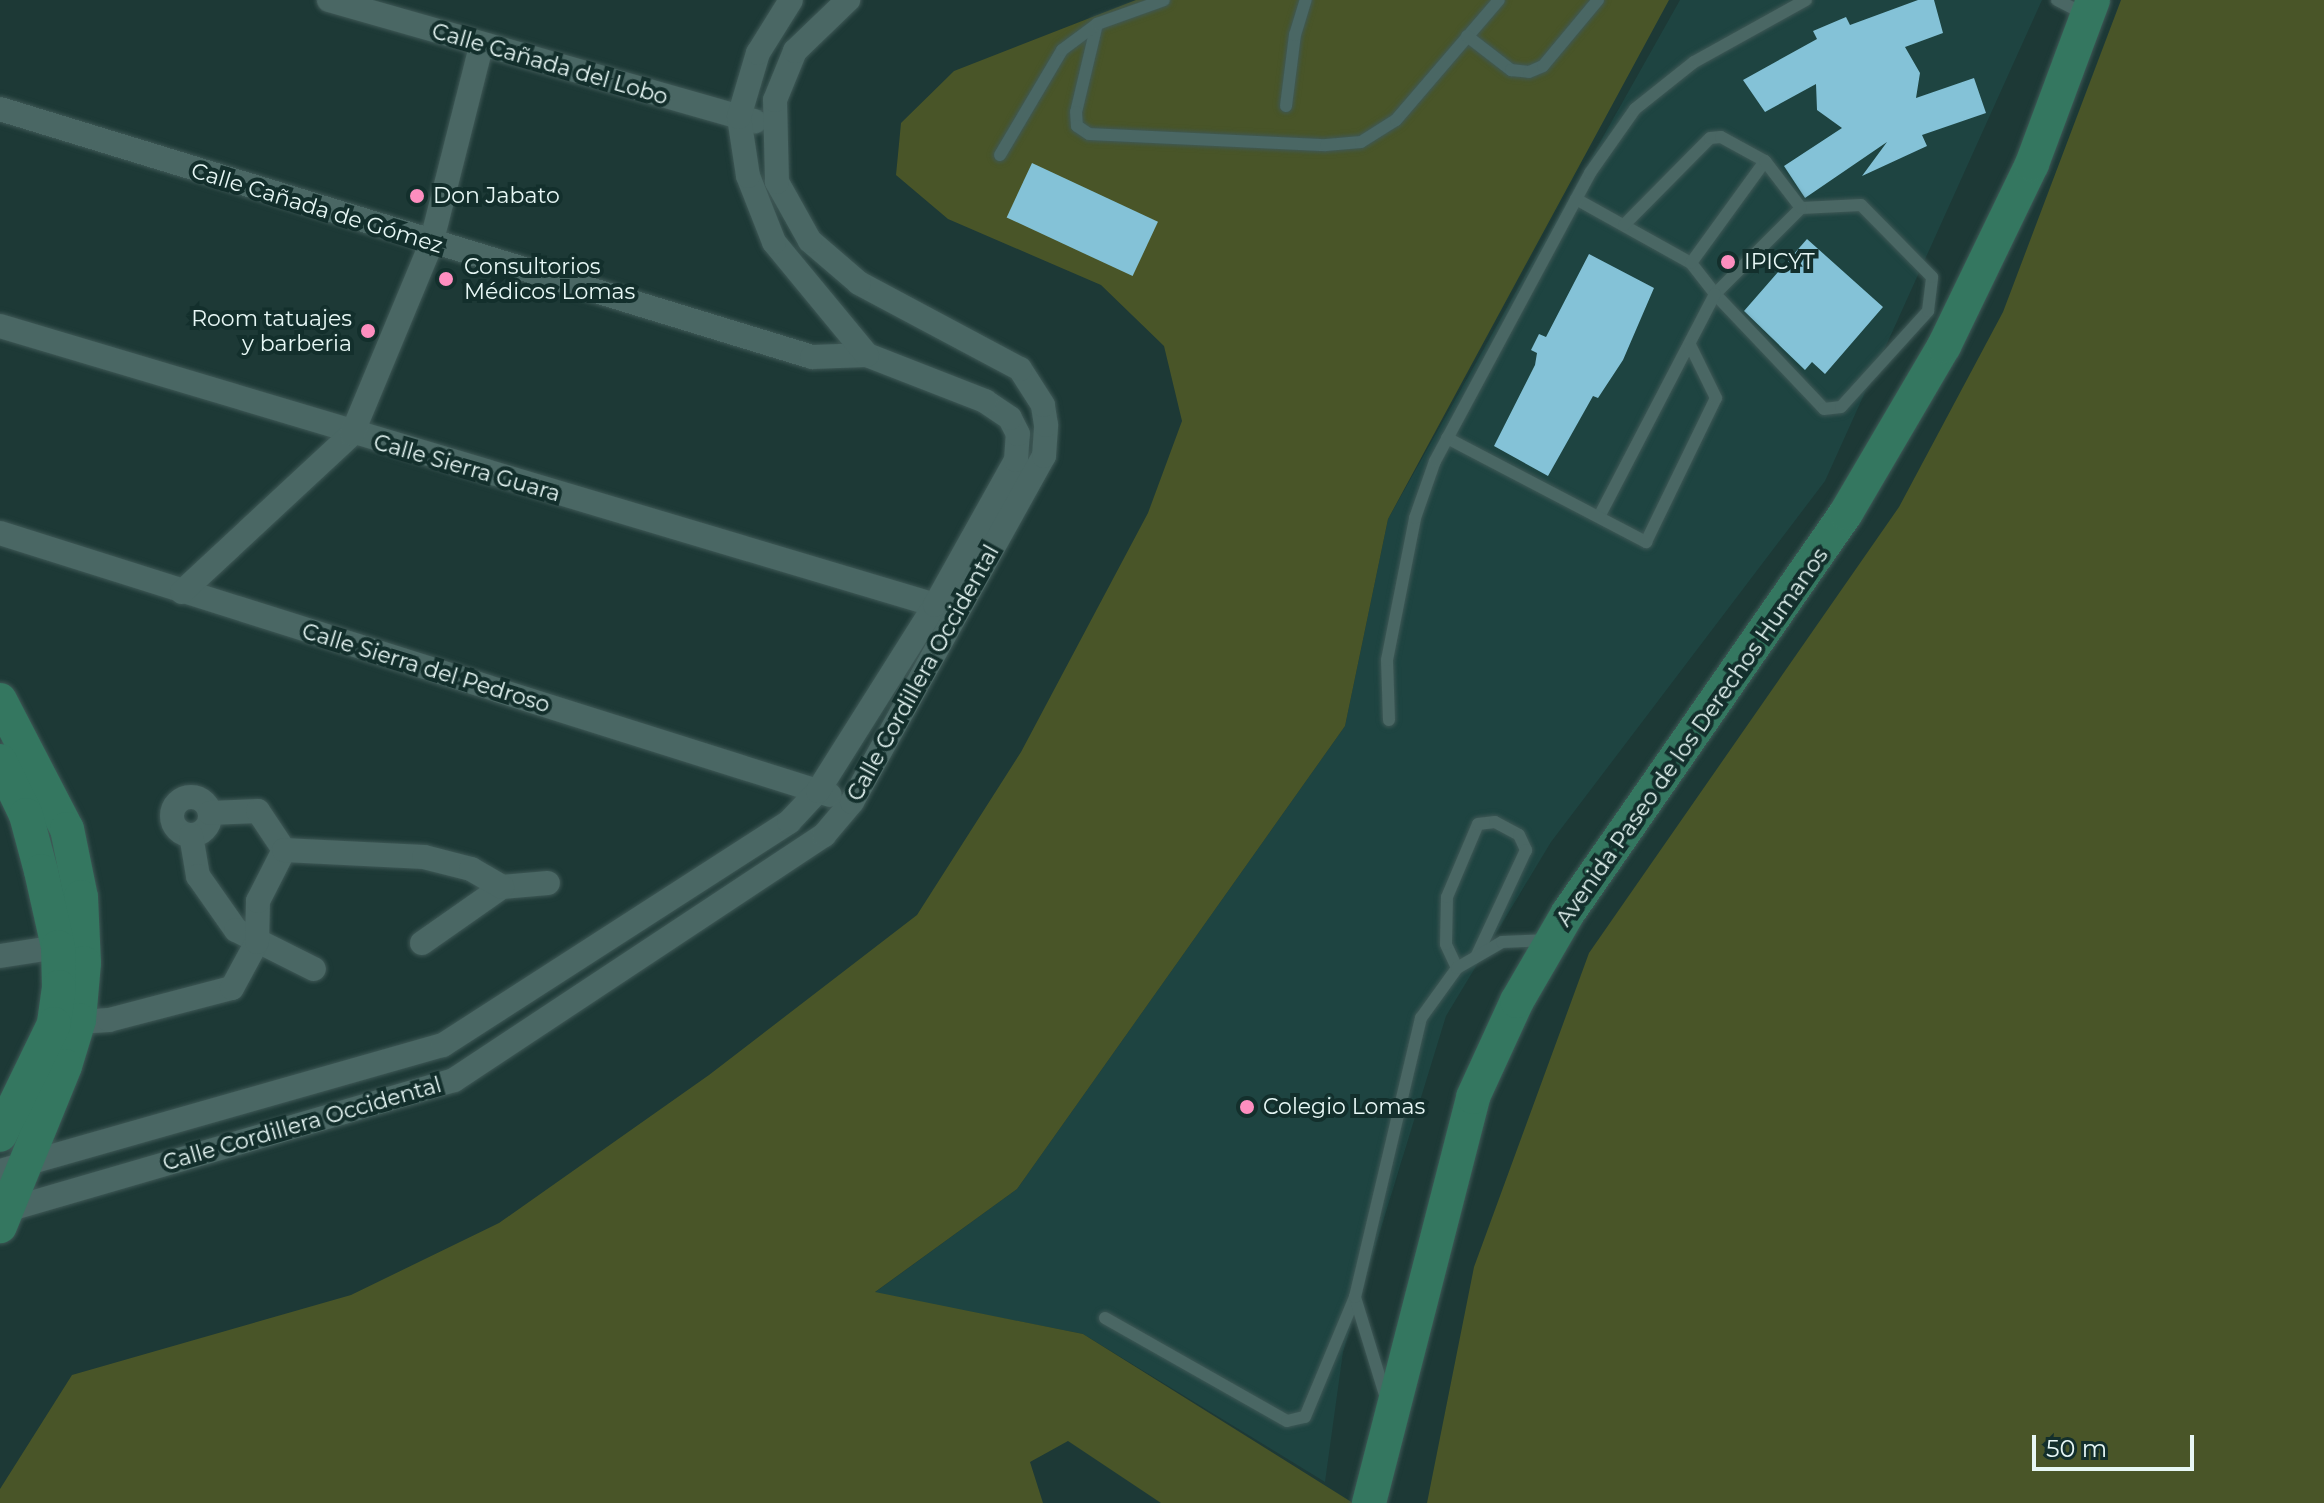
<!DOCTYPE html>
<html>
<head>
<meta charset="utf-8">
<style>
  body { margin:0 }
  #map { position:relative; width:2324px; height:1503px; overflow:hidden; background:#1d3936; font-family:Montserrat,sans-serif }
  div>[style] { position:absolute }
  .built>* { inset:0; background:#1e4441 }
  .green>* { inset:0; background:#495528 }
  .building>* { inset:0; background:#84c2d7; transform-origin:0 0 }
  .roads { filter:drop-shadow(0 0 2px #3f5856) drop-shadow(0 0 2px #3f5856) }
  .lane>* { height:12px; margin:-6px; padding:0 6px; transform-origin:6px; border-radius:6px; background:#4a6764 }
  .street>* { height:24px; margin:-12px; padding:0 12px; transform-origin:12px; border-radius:12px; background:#4a6764 }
  .street>.ring { margin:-12px; padding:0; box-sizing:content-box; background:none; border:24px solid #4a6764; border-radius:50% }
  .secondary>* { height:34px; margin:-17px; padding:0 17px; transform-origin:17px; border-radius:17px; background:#347760 }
  .dots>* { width:22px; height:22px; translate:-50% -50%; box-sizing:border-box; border:4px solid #132f2c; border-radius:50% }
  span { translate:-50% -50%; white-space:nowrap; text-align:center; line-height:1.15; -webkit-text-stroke:8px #132f2c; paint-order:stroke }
  .street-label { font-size:22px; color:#e7f7f5 }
  .poi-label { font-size:22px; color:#e7f7f5 }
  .left { translate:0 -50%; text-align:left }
  .right { translate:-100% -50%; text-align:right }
  .scale { position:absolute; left:2032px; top:1435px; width:162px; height:36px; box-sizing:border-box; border:4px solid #e7f7f5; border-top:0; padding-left:10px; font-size:24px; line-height:28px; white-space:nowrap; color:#e7f7f5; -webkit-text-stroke:6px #132f2c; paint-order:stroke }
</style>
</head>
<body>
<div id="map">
  <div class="built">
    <div style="clip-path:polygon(1680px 0,2042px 0,1825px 481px,1551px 842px,1446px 1016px,1343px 1352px,1325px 1482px,1083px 1334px,874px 1293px,1017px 1189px,1345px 726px,1388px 519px)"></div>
  </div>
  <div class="green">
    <div style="clip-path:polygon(1136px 0,1669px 0,1388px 519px,1345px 726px,1017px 1189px,875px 1292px,1083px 1334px,1353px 1503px,1161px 1503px,1068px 1441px,1030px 1462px,1043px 1503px,0 1503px,0 1489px,72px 1375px,351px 1295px,499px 1223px,709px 1075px,917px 915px,1021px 752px,1148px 513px,1182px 421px,1164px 346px,1101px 285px,948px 219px,896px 175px,901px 123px,954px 71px)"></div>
    <div style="clip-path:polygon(2121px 0,2324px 0,2324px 1503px,1427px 1503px,1474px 1267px,1589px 953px,1899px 507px,2003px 312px)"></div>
  </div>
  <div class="building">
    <div style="clip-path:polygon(1918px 0,1934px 0,1943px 33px,1905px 47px,1920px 73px,1916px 98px,1974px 78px,1986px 113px,1922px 135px,1927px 146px,1862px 176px,1887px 142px,1805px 198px,1784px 166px,1842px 128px,1817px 110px,1816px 84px,1765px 112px,1743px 80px,1817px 39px,1813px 31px,1846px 17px,1850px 25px)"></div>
    <div style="left:1032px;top:163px;width:139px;height:60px;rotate:25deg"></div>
    <div style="clip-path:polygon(1807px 239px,1883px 307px,1825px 374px,1812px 362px,1805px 370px,1744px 311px)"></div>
    <div style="clip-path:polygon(1589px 254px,1654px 288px,1623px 360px,1598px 398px,1593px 396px,1548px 476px,1494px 446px,1535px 365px,1537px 353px,1531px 350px,1539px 334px,1546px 337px)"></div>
  </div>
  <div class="roads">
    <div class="lane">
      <div style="left:2057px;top:0;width:30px;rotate:27deg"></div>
      <div style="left:1097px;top:24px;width:90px;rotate:103.4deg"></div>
      <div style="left:1076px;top:112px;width:14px;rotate:86deg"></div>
      <div style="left:1077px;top:126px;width:14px;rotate:34deg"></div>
      <div style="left:1089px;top:134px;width:237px;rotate:2.7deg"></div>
      <div style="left:1326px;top:145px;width:35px;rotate:-5deg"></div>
      <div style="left:1361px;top:142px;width:41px;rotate:-32.2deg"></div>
      <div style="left:1396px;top:120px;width:158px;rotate:-49.4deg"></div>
      <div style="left:1467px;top:36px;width:56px;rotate:37.7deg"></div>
      <div style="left:1511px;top:70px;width:18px;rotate:6deg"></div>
      <div style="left:1529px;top:72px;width:15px;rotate:-23deg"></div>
      <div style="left:1543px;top:66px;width:86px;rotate:-50.2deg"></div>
      <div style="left:1286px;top:106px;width:72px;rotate:-82.8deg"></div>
      <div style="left:1295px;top:35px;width:37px;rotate:-73deg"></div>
      <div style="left:1000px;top:155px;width:122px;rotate:-59.4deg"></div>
      <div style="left:1062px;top:50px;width:44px;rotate:-36.6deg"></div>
      <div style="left:1097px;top:24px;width:71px;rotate:-19.7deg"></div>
      <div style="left:1576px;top:199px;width:132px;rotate:29.1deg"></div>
      <div style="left:1691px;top:263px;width:39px;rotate:52deg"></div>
      <div style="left:1715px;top:294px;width:158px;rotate:46.5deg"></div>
      <div style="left:1824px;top:409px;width:17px;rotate:-7deg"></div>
      <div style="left:1841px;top:407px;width:130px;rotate:-47.8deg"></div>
      <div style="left:1928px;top:311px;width:34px;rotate:-83deg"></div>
      <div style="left:1932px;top:277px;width:101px;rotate:-134.6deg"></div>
      <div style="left:1861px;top:205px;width:60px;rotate:177.1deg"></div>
      <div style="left:1801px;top:208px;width:122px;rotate:135deg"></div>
      <div style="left:1715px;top:294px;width:251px;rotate:117.5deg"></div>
      <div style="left:1624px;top:225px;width:122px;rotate:-45.3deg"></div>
      <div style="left:1710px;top:138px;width:11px;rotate:-5deg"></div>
      <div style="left:1721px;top:137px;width:50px;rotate:28.6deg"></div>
      <div style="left:1691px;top:263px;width:126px;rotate:-54deg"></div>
      <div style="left:1765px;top:161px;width:59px;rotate:52.5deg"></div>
      <div style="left:1447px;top:438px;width:225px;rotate:27.6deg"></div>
      <div style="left:1646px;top:542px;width:160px;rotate:-64.1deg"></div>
      <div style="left:1716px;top:398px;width:59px;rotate:-116.1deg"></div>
      <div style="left:1389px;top:720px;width:60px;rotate:-91.9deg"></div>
      <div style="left:1387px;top:660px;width:145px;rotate:-78.8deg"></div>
      <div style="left:1415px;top:518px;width:60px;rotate:-70.7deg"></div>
      <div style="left:1435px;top:461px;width:327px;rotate:-61.7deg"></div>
      <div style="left:1590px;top:173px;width:78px;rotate:-54.9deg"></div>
      <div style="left:1635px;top:109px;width:75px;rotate:-38.5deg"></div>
      <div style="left:1694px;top:62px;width:128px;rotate:-29deg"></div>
      <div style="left:1457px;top:968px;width:26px;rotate:-115deg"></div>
      <div style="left:1446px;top:944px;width:47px;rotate:-88.8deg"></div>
      <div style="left:1447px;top:897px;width:79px;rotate:-67deg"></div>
      <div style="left:1478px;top:824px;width:17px;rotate:-7deg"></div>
      <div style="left:1495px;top:822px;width:27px;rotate:28deg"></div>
      <div style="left:1519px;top:835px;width:17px;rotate:65deg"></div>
      <div style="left:1526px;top:850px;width:116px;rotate:115deg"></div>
      <div style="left:1105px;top:1318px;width:209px;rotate:29.5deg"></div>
      <div style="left:1287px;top:1421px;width:18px;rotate:-13deg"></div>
      <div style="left:1305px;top:1417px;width:130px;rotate:-67.4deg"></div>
      <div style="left:1386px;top:1398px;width:106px;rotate:-107.1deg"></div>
      <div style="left:1355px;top:1297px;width:287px;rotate:-76.7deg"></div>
      <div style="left:1421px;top:1018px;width:62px;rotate:-54.2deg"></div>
      <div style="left:1457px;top:968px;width:52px;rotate:-30deg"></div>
      <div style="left:1502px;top:942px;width:47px;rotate:-2.4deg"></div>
    </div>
    <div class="street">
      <div style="left:329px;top:0;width:443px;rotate:15.9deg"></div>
      <div style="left:0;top:109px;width:849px;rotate:16.98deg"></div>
      <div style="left:812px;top:357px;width:55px;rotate:-2.1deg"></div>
      <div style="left:0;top:326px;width:976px;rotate:16.61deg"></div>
      <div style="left:0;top:533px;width:870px;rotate:17.52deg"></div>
      <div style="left:182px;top:592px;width:232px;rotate:-42.9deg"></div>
      <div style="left:352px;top:434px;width:206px;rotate:-67.4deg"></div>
      <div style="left:431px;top:244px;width:203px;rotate:-75.8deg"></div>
      <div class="ring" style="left:172px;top:797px;width:14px;height:14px"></div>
      <div style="left:210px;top:813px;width:48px;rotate:-2.4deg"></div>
      <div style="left:258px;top:811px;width:47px;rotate:56.3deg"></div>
      <div style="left:191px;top:835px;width:42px;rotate:80.3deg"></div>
      <div style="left:198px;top:876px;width:66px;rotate:54.9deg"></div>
      <div style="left:236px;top:930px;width:87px;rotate:26.6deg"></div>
      <div style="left:422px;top:943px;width:98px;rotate:-35deg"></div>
      <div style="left:502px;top:887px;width:46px;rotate:-5deg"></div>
      <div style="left:0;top:956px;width:59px;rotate:-8.8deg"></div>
      <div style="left:63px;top:1023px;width:46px;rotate:-3.7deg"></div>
      <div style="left:109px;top:1020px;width:127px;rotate:-14.6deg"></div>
      <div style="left:232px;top:988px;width:52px;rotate:-61.5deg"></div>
      <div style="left:257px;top:942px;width:41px;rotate:-88.6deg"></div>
      <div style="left:258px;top:901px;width:57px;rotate:-63deg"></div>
      <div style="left:284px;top:850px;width:140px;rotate:2.9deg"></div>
      <div style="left:424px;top:857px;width:49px;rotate:14.3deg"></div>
      <div style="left:471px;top:869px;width:36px;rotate:30deg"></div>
      <div style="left:0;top:1171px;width:461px;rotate:-15.9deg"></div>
      <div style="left:443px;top:1045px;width:412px;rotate:-32.8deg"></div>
      <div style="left:789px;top:822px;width:42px;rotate:-46.9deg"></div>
      <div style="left:818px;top:791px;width:220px;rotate:-57.8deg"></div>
      <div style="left:935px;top:605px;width:166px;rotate:-60.8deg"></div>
      <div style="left:1016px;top:460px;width:26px;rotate:-86deg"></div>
      <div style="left:1018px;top:434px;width:18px;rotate:-117deg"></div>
      <div style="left:1010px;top:418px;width:30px;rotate:-146deg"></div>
      <div style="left:985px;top:401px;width:127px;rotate:-158.7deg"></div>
      <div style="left:867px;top:355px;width:146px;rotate:-129.5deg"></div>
      <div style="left:774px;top:242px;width:71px;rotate:-111.5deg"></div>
      <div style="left:748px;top:176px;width:60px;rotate:-98.7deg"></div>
      <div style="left:739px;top:117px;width:67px;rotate:-73.5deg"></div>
      <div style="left:758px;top:53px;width:62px;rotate:-58.1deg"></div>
      <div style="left:0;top:1212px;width:473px;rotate:-16.2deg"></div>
      <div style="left:454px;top:1080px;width:444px;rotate:-33.5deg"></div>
      <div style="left:824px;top:835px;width:43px;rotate:-49.7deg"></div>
      <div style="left:852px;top:802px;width:396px;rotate:-61deg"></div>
      <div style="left:1044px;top:456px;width:31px;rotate:-86deg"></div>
      <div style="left:1046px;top:425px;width:20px;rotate:-99deg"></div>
      <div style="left:1043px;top:405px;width:43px;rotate:-122.6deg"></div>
      <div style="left:1020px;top:369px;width:183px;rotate:-151.9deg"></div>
      <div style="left:859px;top:283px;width:65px;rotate:-139.4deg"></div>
      <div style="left:810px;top:241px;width:68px;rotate:-119.2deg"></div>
      <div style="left:777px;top:182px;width:82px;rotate:-91.4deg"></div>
      <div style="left:775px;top:100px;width:53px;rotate:-67.8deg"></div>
      <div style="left:795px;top:51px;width:74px;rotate:-43.9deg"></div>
    </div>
    <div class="secondary">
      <div style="left:0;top:700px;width:145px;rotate:62.6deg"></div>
      <div style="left:67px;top:829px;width:69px;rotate:78.4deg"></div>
      <div style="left:81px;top:897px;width:66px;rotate:87.4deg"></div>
      <div style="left:84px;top:963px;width:57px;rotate:95deg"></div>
      <div style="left:79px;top:1020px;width:48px;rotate:106.9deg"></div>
      <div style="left:65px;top:1066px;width:173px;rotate:112.1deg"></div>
      <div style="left:0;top:761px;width:60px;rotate:64.3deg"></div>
      <div style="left:26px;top:815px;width:58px;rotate:75deg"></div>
      <div style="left:41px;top:871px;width:78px;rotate:77.4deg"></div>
      <div style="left:58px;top:947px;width:40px;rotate:88.6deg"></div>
      <div style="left:59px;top:987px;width:37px;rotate:98deg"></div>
      <div style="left:54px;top:1024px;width:123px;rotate:115.9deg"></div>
      <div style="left:1369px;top:1503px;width:419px;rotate:-75.6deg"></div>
      <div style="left:1473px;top:1097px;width:106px;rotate:-65.4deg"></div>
      <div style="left:1517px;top:1001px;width:102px;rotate:-59.9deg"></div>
      <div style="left:1568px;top:913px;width:487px;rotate:-55.2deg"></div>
      <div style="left:1846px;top:513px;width:194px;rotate:-59.6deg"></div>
      <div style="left:1944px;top:346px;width:202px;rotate:-64.2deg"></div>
      <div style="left:2032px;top:164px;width:175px;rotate:-69.6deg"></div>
    </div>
  </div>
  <div class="dots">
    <div style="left:417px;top:196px;background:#fd8ebf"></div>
    <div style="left:1728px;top:262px;background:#fd8ebf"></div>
    <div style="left:446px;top:279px;background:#fd8ebf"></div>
    <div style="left:368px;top:331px;background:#fd8ebf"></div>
    <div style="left:1247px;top:1107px;background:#fd8ebf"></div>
  </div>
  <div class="street-label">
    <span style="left:550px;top:64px;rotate:16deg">Calle Cañada del Lobo</span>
    <span style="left:317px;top:208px;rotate:17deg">Calle Cañada de Gómez</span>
    <span style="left:467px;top:468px;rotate:16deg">Calle Sierra Guara</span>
    <span style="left:426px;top:668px;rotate:17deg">Calle Sierra del Pedroso</span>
    <span style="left:923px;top:673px;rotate:-61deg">Calle Cordillera Occidental</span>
    <span style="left:1692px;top:737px;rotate:-55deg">Avenida Paseo de los Derechos Humanos</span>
    <span style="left:302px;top:1124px;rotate:-16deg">Calle Cordillera Occidental</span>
  </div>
  <div class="poi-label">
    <span class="left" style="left:433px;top:196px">Don Jabato</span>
    <span class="left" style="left:1744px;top:262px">IPICYT</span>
    <span class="left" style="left:464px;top:279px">Consultorios<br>Médicos Lomas</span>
    <span class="right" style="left:352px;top:331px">Room tatuajes<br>y barberia</span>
    <span class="left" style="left:1263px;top:1107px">Colegio Lomas</span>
  </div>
  <div class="scale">50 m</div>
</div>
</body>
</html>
